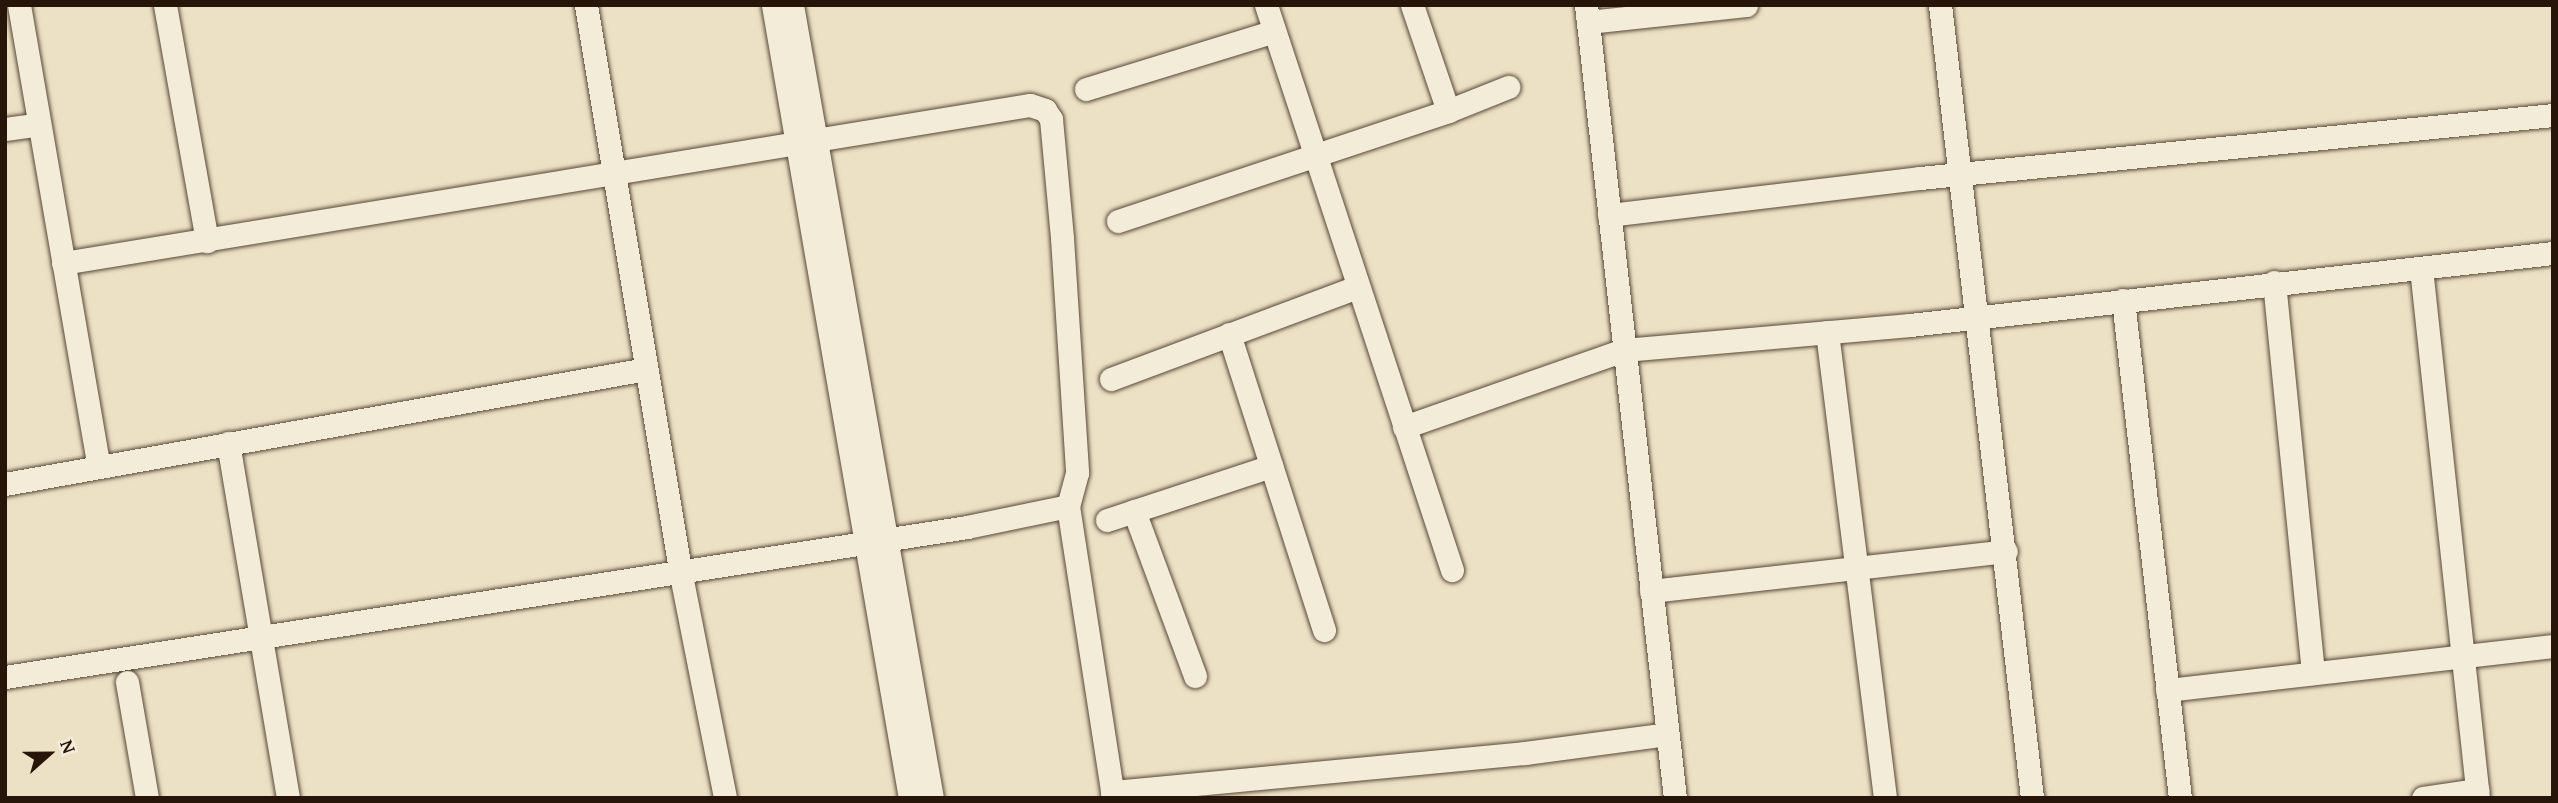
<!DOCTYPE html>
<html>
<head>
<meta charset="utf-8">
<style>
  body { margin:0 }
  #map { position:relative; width:2558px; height:803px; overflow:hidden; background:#ede1c5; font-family:"Gentium Book Plus",serif }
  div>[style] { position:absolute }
  .roads { filter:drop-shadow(0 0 2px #584838) drop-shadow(0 0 2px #584838) }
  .minor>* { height:23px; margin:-11.5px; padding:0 11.5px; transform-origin:11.5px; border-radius:11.5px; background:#f3ecd9 }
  span { translate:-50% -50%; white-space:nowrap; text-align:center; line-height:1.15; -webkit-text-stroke:5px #f3ecd9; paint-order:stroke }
  .frame { position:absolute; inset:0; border:7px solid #271509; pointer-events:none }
  .north { position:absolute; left:14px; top:719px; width:70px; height:70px; -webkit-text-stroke:5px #f3ecd9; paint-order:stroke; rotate:69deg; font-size:19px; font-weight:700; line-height:28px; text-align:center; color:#271509 }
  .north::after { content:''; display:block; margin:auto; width:24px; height:32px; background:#271509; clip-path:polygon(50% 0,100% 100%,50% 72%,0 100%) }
</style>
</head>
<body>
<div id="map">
  <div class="roads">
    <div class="minor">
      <div style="left:19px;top:5px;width:468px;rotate:80.2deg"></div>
      <div style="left:165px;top:5px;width:240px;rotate:79.9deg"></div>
      <div style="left:586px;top:5px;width:573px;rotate:80.55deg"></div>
      <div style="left:680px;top:570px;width:232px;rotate:78.8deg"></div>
      <div style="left:773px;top:5px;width:805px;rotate:80.2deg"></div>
      <div style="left:792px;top:5px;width:805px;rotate:79.99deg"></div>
      <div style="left:1266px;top:5px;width:595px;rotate:71.78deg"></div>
      <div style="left:1412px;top:5px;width:112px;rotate:71.2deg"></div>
      <div style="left:1586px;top:5px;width:798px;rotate:83.6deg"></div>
      <div style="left:1940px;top:5px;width:798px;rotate:83.38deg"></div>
      <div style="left:1588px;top:22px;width:159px;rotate:-6.1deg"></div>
      <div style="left:1086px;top:89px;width:197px;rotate:-17.1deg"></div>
      <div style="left:5px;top:129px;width:34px;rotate:-8deg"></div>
      <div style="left:1609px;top:215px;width:313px;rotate:-6.8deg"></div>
      <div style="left:1920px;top:178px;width:636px;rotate:-5.68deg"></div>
      <div style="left:1118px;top:221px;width:348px;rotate:-18.4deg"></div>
      <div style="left:1448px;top:111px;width:65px;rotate:-21.8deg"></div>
      <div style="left:63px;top:263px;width:980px;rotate:-9.28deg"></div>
      <div style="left:1030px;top:105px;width:16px;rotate:18deg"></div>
      <div style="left:1045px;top:110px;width:11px;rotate:56deg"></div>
      <div style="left:1051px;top:119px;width:120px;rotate:84.7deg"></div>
      <div style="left:1062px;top:238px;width:235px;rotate:86.3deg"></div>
      <div style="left:1077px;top:473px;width:34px;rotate:105deg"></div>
      <div style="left:1068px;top:506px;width:295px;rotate:81.2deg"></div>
      <div style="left:2421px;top:268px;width:533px;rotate:83.86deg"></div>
      <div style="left:2274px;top:282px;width:393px;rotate:84.3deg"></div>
      <div style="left:2123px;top:300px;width:501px;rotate:83.47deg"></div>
      <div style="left:1827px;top:332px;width:470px;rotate:82.9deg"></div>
      <div style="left:1229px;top:334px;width:311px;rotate:72.2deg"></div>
      <div style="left:1111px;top:379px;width:263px;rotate:-20.5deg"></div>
      <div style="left:1404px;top:427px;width:233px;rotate:-19.3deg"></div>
      <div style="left:1624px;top:350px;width:287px;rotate:-5deg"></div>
      <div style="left:1910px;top:325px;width:647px;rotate:-6.39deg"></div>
      <div style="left:228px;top:443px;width:360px;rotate:80.4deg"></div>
      <div style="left:5px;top:484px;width:651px;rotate:-10.17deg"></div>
      <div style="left:1134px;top:511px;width:176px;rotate:69.7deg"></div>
      <div style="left:1107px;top:520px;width:173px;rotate:-18.2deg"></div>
      <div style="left:1651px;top:591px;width:357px;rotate:-6.4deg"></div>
      <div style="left:5px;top:677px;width:974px;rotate:-8.86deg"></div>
      <div style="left:967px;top:527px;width:103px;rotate:-11.7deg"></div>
      <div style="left:127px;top:682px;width:118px;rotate:80.2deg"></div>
      <div style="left:2167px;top:690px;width:388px;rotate:-6.5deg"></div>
      <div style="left:1112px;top:792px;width:415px;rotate:-5.4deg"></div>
      <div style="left:1525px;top:753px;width:143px;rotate:-7.6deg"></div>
      <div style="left:2423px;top:798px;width:55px;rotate:-8.4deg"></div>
    </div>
  </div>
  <div class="frame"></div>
  <div class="north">N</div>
</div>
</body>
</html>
